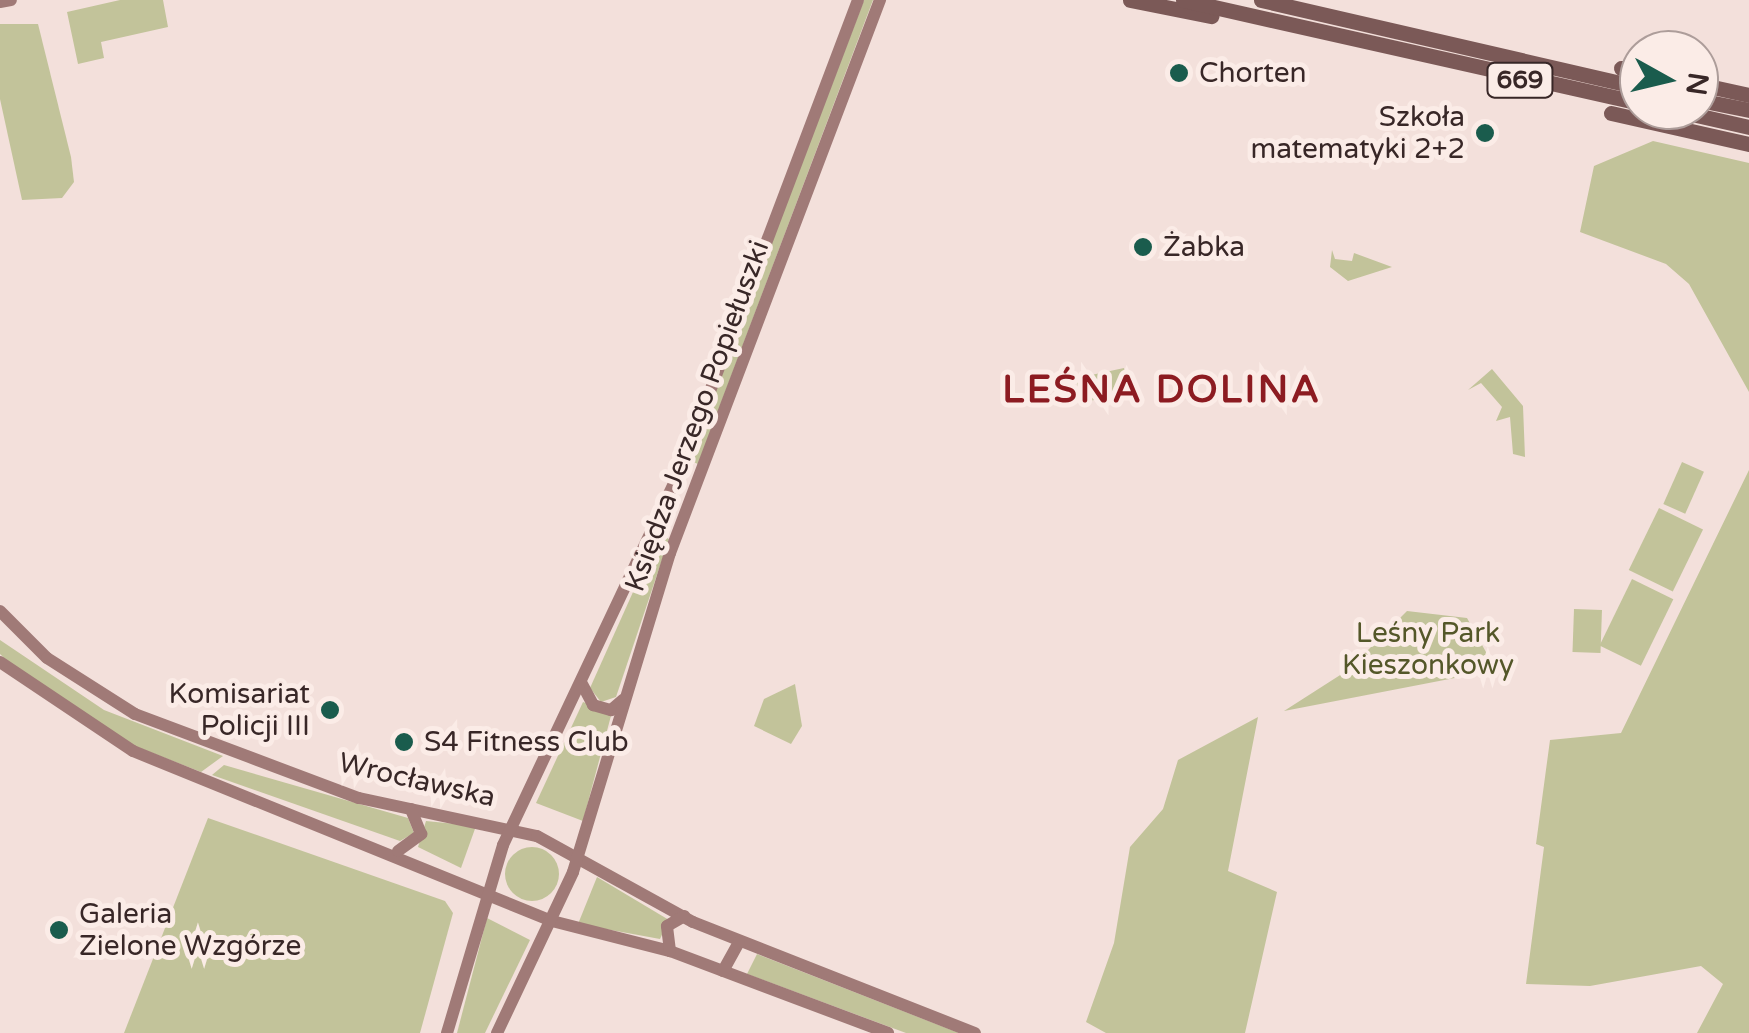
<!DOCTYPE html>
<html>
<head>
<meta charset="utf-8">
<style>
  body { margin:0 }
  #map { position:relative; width:1749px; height:1033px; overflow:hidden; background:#f3e0db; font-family:"Varela Round",sans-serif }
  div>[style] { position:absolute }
  .green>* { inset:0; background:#c2c39a; transform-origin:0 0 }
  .round { border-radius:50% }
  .secondary>* { height:12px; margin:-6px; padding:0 6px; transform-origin:6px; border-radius:6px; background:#a07a77 }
  .primary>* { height:15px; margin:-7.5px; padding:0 7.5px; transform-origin:7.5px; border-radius:7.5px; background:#7b5957 }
  .dots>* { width:28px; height:28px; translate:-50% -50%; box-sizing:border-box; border:5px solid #fbece7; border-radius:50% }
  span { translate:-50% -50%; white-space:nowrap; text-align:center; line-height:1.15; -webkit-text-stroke:10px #fbece7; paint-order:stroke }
  .shield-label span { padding:2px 8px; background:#fbece7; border:2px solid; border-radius:8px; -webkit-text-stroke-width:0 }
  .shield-label { font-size:25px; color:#382727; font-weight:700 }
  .poi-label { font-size:28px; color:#382727 }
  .left { translate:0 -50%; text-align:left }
  .right { translate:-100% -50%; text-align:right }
  .street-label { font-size:28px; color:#382727 }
  .park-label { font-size:28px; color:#545729 }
  .district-label { font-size:38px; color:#8c1b21; font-weight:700; letter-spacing:2.5px }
  .north { position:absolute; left:1619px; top:30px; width:100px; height:100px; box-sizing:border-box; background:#fbece7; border:2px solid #ad9d9a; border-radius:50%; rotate:98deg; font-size:28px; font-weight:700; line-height:40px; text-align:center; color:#382727 }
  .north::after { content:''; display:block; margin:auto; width:35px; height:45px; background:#1a5c4d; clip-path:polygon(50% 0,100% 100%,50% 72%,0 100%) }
</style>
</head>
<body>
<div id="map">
  <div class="green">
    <div style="clip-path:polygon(120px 0,163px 0,168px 27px,101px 42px,104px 58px,78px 64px,67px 12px)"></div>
    <div style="clip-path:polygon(864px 0,873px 0,698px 464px,689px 460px)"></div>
    <div style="clip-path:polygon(0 24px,38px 24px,71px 157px,74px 182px,62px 198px,22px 200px,0 99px)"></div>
    <div style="clip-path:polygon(1653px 141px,1749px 163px,1749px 392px,1689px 284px,1666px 264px,1580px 232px,1594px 166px)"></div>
    <div style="clip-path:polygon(1332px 250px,1335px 259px,1352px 261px,1354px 253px,1392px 267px,1348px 281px,1330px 267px)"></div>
    <div style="left:1124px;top:368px;width:25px;height:49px;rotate:78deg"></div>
    <div style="clip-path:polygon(1492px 369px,1523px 406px,1525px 457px,1513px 454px,1510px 417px,1496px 421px,1502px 407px,1481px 383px,1468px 390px)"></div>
    <div style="left:1682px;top:462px;width:24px;height:46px;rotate:24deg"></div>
    <div style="clip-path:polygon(1749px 470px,1749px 1033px,1697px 1033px,1723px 984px,1701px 966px,1590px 986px,1526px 984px,1544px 847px,1536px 844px,1550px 740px,1621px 733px)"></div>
    <div style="left:1659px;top:508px;width:49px;height:69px;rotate:26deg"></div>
    <div style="clip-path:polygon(659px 534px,669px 539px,616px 697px,601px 702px,590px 688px)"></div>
    <div style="left:1632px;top:579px;width:46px;height:74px;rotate:26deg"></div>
    <div style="left:1574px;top:609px;width:28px;height:43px;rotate:2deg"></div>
    <div style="clip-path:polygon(1407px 611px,1467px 618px,1496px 670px,1284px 711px,1348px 670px)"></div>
    <div style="clip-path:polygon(0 640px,104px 710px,223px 756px,201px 772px,127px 743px,35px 687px,0 654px)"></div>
    <div style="clip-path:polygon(795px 684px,802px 726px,791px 744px,754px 726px,764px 699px)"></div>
    <div style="clip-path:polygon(583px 702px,612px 712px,583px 821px,536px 803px)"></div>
    <div style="clip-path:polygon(1258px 717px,1228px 871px,1277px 892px,1245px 1033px,1106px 1033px,1086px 1022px,1114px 943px,1130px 847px,1163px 809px,1178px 760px)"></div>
    <div style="clip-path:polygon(224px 765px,408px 818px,414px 833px,400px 841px,212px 775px)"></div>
    <div style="clip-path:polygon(208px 818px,445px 901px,453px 913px,420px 1033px,124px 1033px)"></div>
    <div style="clip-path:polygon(426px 821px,476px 826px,461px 868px,418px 847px)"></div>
    <div class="round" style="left:505px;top:847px;width:54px;height:54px"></div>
    <div style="clip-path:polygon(597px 877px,669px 920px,660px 939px,578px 924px)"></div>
    <div style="clip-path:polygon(487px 918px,530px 940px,485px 1033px,457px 1033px)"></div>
    <div style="clip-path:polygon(757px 954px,959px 1033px,906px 1033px,747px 974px)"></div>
  </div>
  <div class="secondary">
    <div style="left:0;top:2px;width:11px;rotate:-10deg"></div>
    <div style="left:0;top:611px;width:66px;rotate:45deg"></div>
    <div style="left:47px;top:658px;width:104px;rotate:32.5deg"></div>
    <div style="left:135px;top:714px;width:239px;rotate:20.6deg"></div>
    <div style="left:359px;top:798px;width:182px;rotate:12.1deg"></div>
    <div style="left:537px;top:836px;width:178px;rotate:28.9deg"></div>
    <div style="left:693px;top:922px;width:303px;rotate:21.5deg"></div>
    <div style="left:0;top:662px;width:160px;rotate:33.8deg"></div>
    <div style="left:133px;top:751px;width:452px;rotate:22.1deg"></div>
    <div style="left:552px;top:921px;width:122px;rotate:14.3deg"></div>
    <div style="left:670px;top:951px;width:233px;rotate:20.6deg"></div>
    <div style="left:582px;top:684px;width:24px;rotate:62deg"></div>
    <div style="left:593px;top:705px;width:19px;rotate:16deg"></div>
    <div style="left:611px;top:710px;width:16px;rotate:-40deg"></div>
    <div style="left:398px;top:851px;width:29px;rotate:-36deg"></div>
    <div style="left:421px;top:834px;width:27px;rotate:-112deg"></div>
    <div style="left:670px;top:951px;width:25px;rotate:-97deg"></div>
    <div style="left:667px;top:926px;width:20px;rotate:-30deg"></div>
    <div style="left:723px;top:971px;width:33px;rotate:-61deg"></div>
    <div style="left:447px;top:1033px;width:196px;rotate:-73.4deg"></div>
    <div style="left:503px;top:845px;width:417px;rotate:-64.7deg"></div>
    <div style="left:681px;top:468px;width:500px;rotate:-69.28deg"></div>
    <div style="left:497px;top:1033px;width:178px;rotate:-64.7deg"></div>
    <div style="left:573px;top:872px;width:333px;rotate:-73.1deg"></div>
    <div style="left:670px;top:553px;width:592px;rotate:-69.21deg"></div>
  </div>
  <div class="primary">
    <div style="left:1130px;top:0;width:83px;rotate:11.2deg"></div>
    <div style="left:1183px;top:0;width:467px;rotate:12.7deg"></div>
    <div style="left:1261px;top:0;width:388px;rotate:13deg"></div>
    <div style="left:1621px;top:68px;width:18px;rotate:9deg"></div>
    <div style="left:1699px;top:84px;width:51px;rotate:12.4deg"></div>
    <div style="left:1699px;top:100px;width:51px;rotate:11.3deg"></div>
    <div style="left:1674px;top:110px;width:77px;rotate:12.8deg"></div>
    <div style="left:1611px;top:113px;width:141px;rotate:12.7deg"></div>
  </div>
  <div class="dots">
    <div style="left:1179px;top:73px;background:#1a5c4d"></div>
    <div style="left:1485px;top:133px;background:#1a5c4d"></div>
    <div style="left:1143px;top:247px;background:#1a5c4d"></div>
    <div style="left:330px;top:710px;background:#1a5c4d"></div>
    <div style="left:404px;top:742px;background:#1a5c4d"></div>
    <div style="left:59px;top:930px;background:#1a5c4d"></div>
  </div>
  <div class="shield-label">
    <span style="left:1520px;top:80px">669</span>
  </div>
  <div class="poi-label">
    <span class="left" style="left:1199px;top:73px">Chorten</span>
    <span class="right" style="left:1465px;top:133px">Szkoła<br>matematyki 2+2</span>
    <span class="left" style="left:1163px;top:247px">Żabka</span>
    <span class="right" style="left:310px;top:710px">Komisariat<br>Policji III</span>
    <span class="left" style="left:424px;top:742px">S4 Fitness Club</span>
    <span class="left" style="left:79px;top:930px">Galeria<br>Zielone Wzgórze</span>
  </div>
  <div class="street-label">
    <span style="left:697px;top:416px;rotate:-70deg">Księdza Jerzego Popiełuszki</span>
    <span style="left:417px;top:780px;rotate:13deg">Wrocławska</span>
  </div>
  <div class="park-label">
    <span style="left:1428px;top:649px">Leśny Park<br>Kieszonkowy</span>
  </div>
  <div class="district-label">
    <span style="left:1162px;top:391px">LEŚNA DOLINA</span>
  </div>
  <div class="north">N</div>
</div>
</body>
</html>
